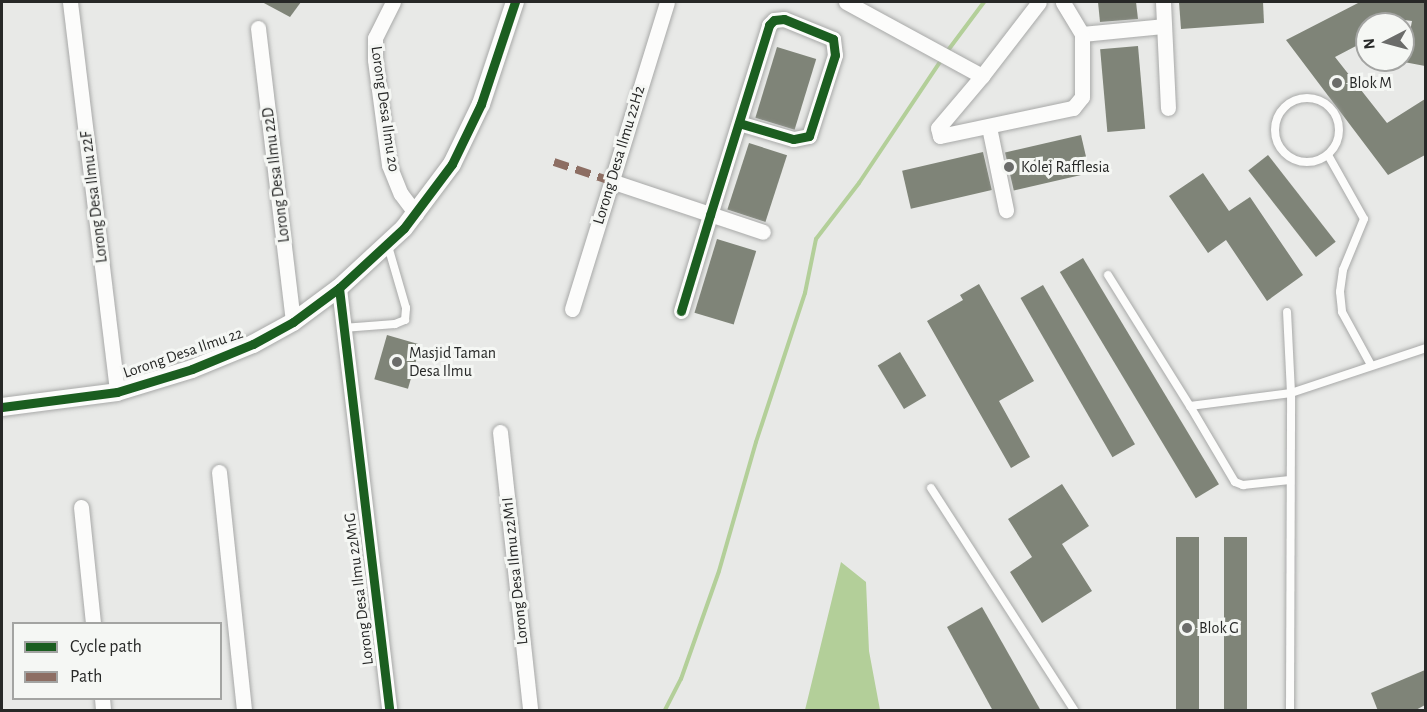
<!DOCTYPE html>
<html>
<head>
<meta charset="utf-8">
<style>
  body { margin:0 }
  #map { position:relative; width:1427px; height:712px; overflow:hidden; background:#e8e9e7; font-family:"Alegreya Sans",sans-serif }
  div>[style] { position:absolute }
  .water>* { inset:0; background:#b3cf99 }
  .stream>* { height:4px; margin:-2px; padding:0 2px; transform-origin:2px; border-radius:2px; background:#b3cf99 }
  .building>* { inset:0; background:#7f8478; transform-origin:0 0 }
  .roads { filter:drop-shadow(0 0 2px #a8a9a8) drop-shadow(0 0 2px #a8a9a8) }
  .service>* { height:8px; margin:-4px; padding:0 4px; transform-origin:4px; border-radius:4px; background:#fcfcfb }
  .service>.ring { margin:-4px; padding:0; box-sizing:content-box; background:none; border:8px solid #fcfcfb; border-radius:50% }
  .minor>* { height:15px; margin:-7.5px; padding:0 7.5px; transform-origin:7.5px; border-radius:7.5px; background:#fcfcfb }
  .tertiary>* { height:18px; margin:-9px; padding:0 9px; transform-origin:9px; border-radius:9px; background:#fcfcfb }
  .quiet>* { height:8px; margin-top:-4px; transform-origin:0; background:repeating-linear-gradient(90deg,#8d6e63 0 15px,transparent 0 23px) }
  .cycleway>* { height:9px; margin:-4.5px; padding:0 4.5px; transform-origin:4.5px; border-radius:4.5px; background:#1b5e20 }
  .dots>* { width:16px; height:16px; translate:-50% -50%; box-sizing:border-box; border:3px solid #f5f7f4; border-radius:50% }
  span { translate:-50% -50%; white-space:nowrap; text-align:center; line-height:1.15; -webkit-text-stroke:6px #f5f7f4; paint-order:stroke }
  .poi-label { font-size:16px; color:#272827 }
  .left { translate:0 -50%; text-align:left }
  .street-label { font-size:16px; color:#272827 }
  .frame { position:absolute; inset:0; border:3px solid #272827; pointer-events:none }
  .legend { position:absolute; left:12px; top:622px; width:210px; height:78px; box-sizing:border-box; background:#f5f7f4; border:2px solid #a3a4a2; margin:0; padding:8px 10px; list-style:none; font-size:18px; color:#272827 }
  .legend li { display:flex; align-items:center; gap:12px; height:30px }
  .legend b { width:30px; border:2px solid #a3a4a2 }
  .north { position:absolute; left:1355px; top:12px; width:60px; height:60px; box-sizing:border-box; background:#f5f7f4; border:2px solid #a3a4a2; border-radius:50%; rotate:264deg; font-size:16px; font-weight:700; line-height:24px; text-align:center; color:#272827 }
  .north::after { content:''; display:block; margin:auto; width:21px; height:27px; background:#6b6c6a; clip-path:polygon(50% 0,100% 100%,50% 72%,0 100%) }
</style>
</head>
<body>
<div id="map">
  <div class="water">
    <div style="clip-path:polygon(841px 562px,866px 582px,869px 651px,880px 710px,805px 710px)"></div>
  </div>
  <div class="stream">
    <div style="left:946px;top:53px;width:64px;rotate:-53.3deg"></div>
    <div style="left:665px;top:710px;width:35px;rotate:-63deg"></div>
    <div style="left:681px;top:679px;width:114px;rotate:-70.6deg"></div>
    <div style="left:719px;top:571px;width:134px;rotate:-74deg"></div>
    <div style="left:756px;top:442px;width:157px;rotate:-71.8deg"></div>
    <div style="left:805px;top:293px;width:55px;rotate:-78.5deg"></div>
    <div style="left:816px;top:239px;width:71px;rotate:-52.5deg"></div>
    <div style="left:859px;top:183px;width:149px;rotate:-56.2deg"></div>
  </div>
  <div class="building">
    <div style="clip-path:polygon(262px 2px,301px 2px,290px 17px)"></div>
    <div style="clip-path:polygon(1098px 2px,1136px 2px,1138px 19px,1100px 22px)"></div>
    <div style="clip-path:polygon(1179px 2px,1263px 2px,1264px 23px,1181px 29px)"></div>
    <div style="clip-path:polygon(1360px 2px,1425px 2px,1425px 66px,1404px 62px,1412px 21px,1388px 18px,1387px 24px,1367px 24px,1367px 46px,1356px 46px,1335px 57px,1387px 123px,1425px 99px,1425px 155px,1388px 175px,1286px 40px)"></div>
    <div style="left:1138px;top:46px;width:83px;height:38px;rotate:85deg"></div>
    <div style="left:777px;top:47px;width:41px;height:74px;rotate:17deg"></div>
    <div style="left:1081px;top:135px;width:39px;height:78px;rotate:77deg"></div>
    <div style="left:749px;top:143px;width:40px;height:70px;rotate:18deg"></div>
    <div style="left:983px;top:152px;width:39px;height:83px;rotate:77deg"></div>
    <div style="left:1268px;top:155px;width:110px;height:25px;rotate:52deg"></div>
    <div style="clip-path:polygon(1203px 173px,1229px 211px,1250px 197px,1303px 275px,1267px 301px,1226px 240px,1208px 253px,1169px 196px)"></div>
    <div style="left:717px;top:239px;width:41px;height:77px;rotate:17deg"></div>
    <div style="left:1083px;top:258px;width:264px;height:27px;rotate:59deg"></div>
    <div style="clip-path:polygon(979px 284px,1034px 381px,999px 401px,1030px 457px,1011px 468px,927px 321px,963px 300px,960px 295px)"></div>
    <div style="left:1043px;top:285px;width:184px;height:26px;rotate:60deg"></div>
    <div style="left:387px;top:335px;width:35px;height:46px;rotate:16deg"></div>
    <div style="left:900px;top:352px;width:51px;height:26px;rotate:59deg"></div>
    <div style="clip-path:polygon(1062px 484px,1089px 526px,1062px 544px,1092px 591px,1042px 623px,1010px 572px,1032px 557px,1008px 519px)"></div>
    <div style="left:1176px;top:537px;width:23px;height:174px"></div>
    <div style="left:1224px;top:537px;width:23px;height:174px"></div>
    <div style="clip-path:polygon(982px 607px,1041px 711px,993px 711px,947px 627px)"></div>
    <div style="clip-path:polygon(1425px 670px,1425px 705px,1414px 711px,1378px 711px,1371px 693px)"></div>
  </div>
  <div class="roads">
    <div class="service">
      <div class="ring" style="left:1275px;top:98px;width:56px;height:56px"></div>
      <div style="left:1328px;top:155px;width:73px;rotate:60.6deg"></div>
      <div style="left:1364px;top:219px;width:55px;rotate:112.4deg"></div>
      <div style="left:1343px;top:270px;width:22px;rotate:98deg"></div>
      <div style="left:1340px;top:292px;width:20px;rotate:84deg"></div>
      <div style="left:1342px;top:312px;width:60px;rotate:61.3deg"></div>
      <div style="left:1108px;top:275px;width:155px;rotate:58deg"></div>
      <div style="left:1190px;top:406px;width:102px;rotate:-7.3deg"></div>
      <div style="left:1291px;top:393px;width:81px;rotate:-92.8deg"></div>
      <div style="left:343px;top:328px;width:52px;rotate:-4.4deg"></div>
      <div style="left:395px;top:324px;width:11px;rotate:-22deg"></div>
      <div style="left:405px;top:320px;width:12px;rotate:-85deg"></div>
      <div style="left:406px;top:308px;width:65px;rotate:-106.2deg"></div>
      <div style="left:1190px;top:406px;width:88px;rotate:59.4deg"></div>
      <div style="left:1235px;top:482px;width:9px;rotate:21deg"></div>
      <div style="left:1243px;top:485px;width:47px;rotate:-6.1deg"></div>
      <div style="left:931px;top:488px;width:264px;rotate:57.2deg"></div>
      <div style="left:1290px;top:710px;width:317px;rotate:-89.8deg"></div>
      <div style="left:1291px;top:393px;width:142px;rotate:-18.4deg"></div>
    </div>
    <div class="minor">
      <div style="left:70px;top:2px;width:393px;rotate:83.1deg"></div>
      <div style="left:393px;top:2px;width:40px;rotate:116.6deg"></div>
      <div style="left:375px;top:38px;width:22px;rotate:90deg"></div>
      <div style="left:375px;top:60px;width:106px;rotate:82.4deg"></div>
      <div style="left:389px;top:165px;width:31px;rotate:68deg"></div>
      <div style="left:401px;top:194px;width:25px;rotate:53deg"></div>
      <div style="left:846px;top:2px;width:155px;rotate:28.6deg"></div>
      <div style="left:982px;top:76px;width:93px;rotate:-52.4deg"></div>
      <div style="left:1163px;top:2px;width:106px;rotate:87.3deg"></div>
      <div style="left:258px;top:28px;width:296px;rotate:83.2deg"></div>
      <div style="left:1082px;top:34px;width:81px;rotate:-5.6deg"></div>
      <div style="left:982px;top:76px;width:68px;rotate:130.2deg"></div>
      <div style="left:938px;top:128px;width:8px;rotate:76deg"></div>
      <div style="left:940px;top:136px;width:136px;rotate:-11.9deg"></div>
      <div style="left:1073px;top:108px;width:14px;rotate:-51deg"></div>
      <div style="left:1082px;top:97px;width:63px;rotate:-90deg"></div>
      <div style="left:1082px;top:34px;width:37px;rotate:-121deg"></div>
      <div style="left:989px;top:127px;width:85px;rotate:78.4deg"></div>
      <div style="left:611px;top:181px;width:160px;rotate:18.5deg"></div>
      <div style="left:339px;top:288px;width:425px;rotate:83.2deg"></div>
      <div style="left:572px;top:309px;width:321px;rotate:-72.8deg"></div>
      <div style="left:681px;top:311px;width:100px;rotate:-73.2deg"></div>
      <div style="left:710px;top:215px;width:199px;rotate:-72.7deg"></div>
      <div style="left:769px;top:25px;width:7px;rotate:-45deg"></div>
      <div style="left:774px;top:20px;width:10px;rotate:-6deg"></div>
      <div style="left:784px;top:19px;width:53px;rotate:22.2deg"></div>
      <div style="left:833px;top:39px;width:16px;rotate:83deg"></div>
      <div style="left:835px;top:55px;width:85px;rotate:107.8deg"></div>
      <div style="left:809px;top:136px;width:16px;rotate:169deg"></div>
      <div style="left:793px;top:139px;width:56px;rotate:-163.5deg"></div>
      <div style="left:500px;top:432px;width:280px;rotate:83.8deg"></div>
      <div style="left:219px;top:472px;width:239px;rotate:84deg"></div>
      <div style="left:81px;top:507px;width:118px;rotate:84.1deg"></div>
      <div style="left:102px;top:698px;width:12px;rotate:85deg"></div>
    </div>
    <div class="tertiary">
      <div style="left:2px;top:407px;width:116px;rotate:-7.4deg"></div>
      <div style="left:117px;top:392px;width:78px;rotate:-17deg"></div>
      <div style="left:192px;top:369px;width:66px;rotate:-22.3deg"></div>
      <div style="left:253px;top:344px;width:46px;rotate:-28.8deg"></div>
      <div style="left:293px;top:322px;width:57px;rotate:-36.5deg"></div>
      <div style="left:339px;top:288px;width:88px;rotate:-42.7deg"></div>
      <div style="left:404px;top:228px;width:80px;rotate:-53.1deg"></div>
      <div style="left:452px;top:164px;width:67px;rotate:-64.2deg"></div>
      <div style="left:481px;top:104px;width:108px;rotate:-71.6deg"></div>
    </div>
  </div>
  <div class="quiet">
    <div style="left:554px;top:162px;width:60px;rotate:18.4deg"></div>
  </div>
  <div class="cycleway">
    <div style="left:339px;top:288px;width:425px;rotate:83.2deg"></div>
    <div style="left:681px;top:311px;width:100px;rotate:-73.2deg"></div>
    <div style="left:710px;top:215px;width:199px;rotate:-72.7deg"></div>
    <div style="left:769px;top:25px;width:7px;rotate:-45deg"></div>
    <div style="left:774px;top:20px;width:10px;rotate:-6deg"></div>
    <div style="left:784px;top:19px;width:53px;rotate:22.2deg"></div>
    <div style="left:833px;top:39px;width:16px;rotate:83deg"></div>
    <div style="left:835px;top:55px;width:85px;rotate:107.8deg"></div>
    <div style="left:809px;top:136px;width:16px;rotate:169deg"></div>
    <div style="left:793px;top:139px;width:56px;rotate:-163.5deg"></div>
    <div style="left:2px;top:407px;width:116px;rotate:-7.4deg"></div>
    <div style="left:117px;top:392px;width:78px;rotate:-17deg"></div>
    <div style="left:192px;top:369px;width:66px;rotate:-22.3deg"></div>
    <div style="left:253px;top:344px;width:46px;rotate:-28.8deg"></div>
    <div style="left:293px;top:322px;width:57px;rotate:-36.5deg"></div>
    <div style="left:339px;top:288px;width:88px;rotate:-42.7deg"></div>
    <div style="left:404px;top:228px;width:80px;rotate:-53.1deg"></div>
    <div style="left:452px;top:164px;width:67px;rotate:-64.2deg"></div>
    <div style="left:481px;top:104px;width:108px;rotate:-71.6deg"></div>
  </div>
  <div class="dots">
    <div style="left:1337px;top:83px;background:#6b6c6a"></div>
    <div style="left:1009px;top:167px;background:#6b6c6a"></div>
    <div style="left:397px;top:362px;background:#6b6c6a"></div>
    <div style="left:1187px;top:628px;background:#6b6c6a"></div>
  </div>
  <div class="poi-label">
    <span class="left" style="left:1349px;top:83px">Blok M</span>
    <span class="left" style="left:1021px;top:167px">Kolej Rafflesia</span>
    <span class="left" style="left:409px;top:362px">Masjid Taman<br>Desa Ilmu</span>
    <span class="left" style="left:1199px;top:628px">Blok G</span>
  </div>
  <div class="street-label">
    <span style="left:385px;top:109px;rotate:82deg">Lorong Desa Ilmu 20</span>
    <span style="left:619px;top:155px;rotate:-73deg">Lorong Desa Ilmu 22H2</span>
    <span style="left:276px;top:175px;rotate:-97deg">Lorong Desa Ilmu 22D</span>
    <span style="left:94px;top:197px;rotate:-97deg">Lorong Desa Ilmu 22F</span>
    <span style="left:183px;top:353px;rotate:-19deg">Lorong Desa Ilmu 22</span>
    <span style="left:515px;top:571px;rotate:-96deg">Lorong Desa Ilmu 22M1I</span>
    <span style="left:359px;top:589px;rotate:-97deg">Lorong Desa Ilmu 22M1G</span>
  </div>
  <div class="frame"></div>
  <ul class="legend">
  <li><b style="height:8px;background:#1b5e20"></b>Cycle path</li>
  <li><b style="height:8px;background:#8d6e63"></b>Path</li>
  </ul>
  <div class="north">N</div>
</div>
</body>
</html>
